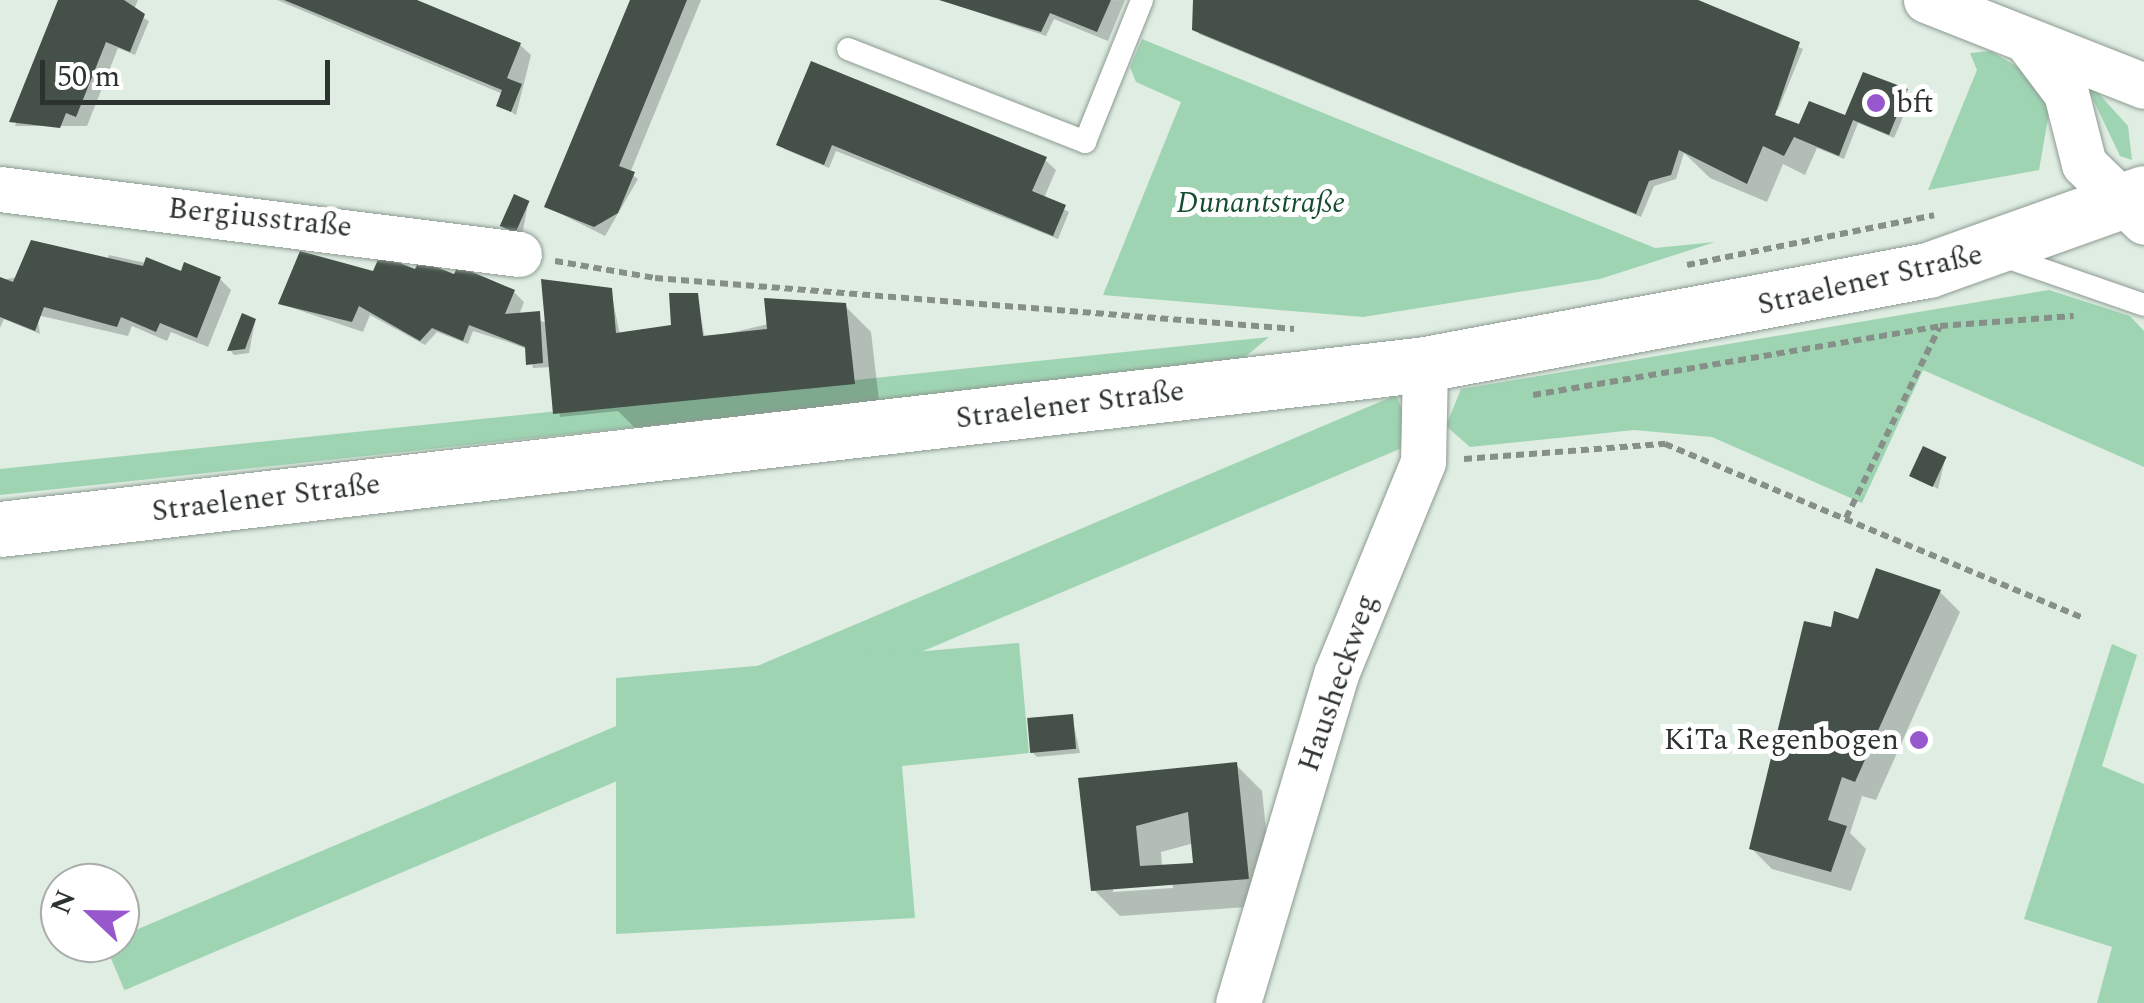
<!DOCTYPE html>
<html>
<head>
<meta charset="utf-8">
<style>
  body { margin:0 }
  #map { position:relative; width:2144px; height:1003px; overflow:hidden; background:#dfede3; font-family:Spectral,serif }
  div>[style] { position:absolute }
  .green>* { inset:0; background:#9fd4b3; transform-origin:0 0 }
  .shadow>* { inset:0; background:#0003 }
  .building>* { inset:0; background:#445048; transform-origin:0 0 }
  .path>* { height:6px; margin-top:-3px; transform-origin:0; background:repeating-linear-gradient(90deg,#869089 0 8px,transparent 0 13px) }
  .roads { filter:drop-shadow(0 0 2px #8d9a91) drop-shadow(0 0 2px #8d9a91) }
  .lane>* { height:22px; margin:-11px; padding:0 11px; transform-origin:11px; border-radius:11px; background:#fff }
  .street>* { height:45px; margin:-22.5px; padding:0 22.5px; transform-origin:22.5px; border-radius:22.5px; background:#fff }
  .secondary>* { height:55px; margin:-27.5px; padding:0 27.5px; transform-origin:27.5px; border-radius:27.5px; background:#fff }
  .dots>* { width:28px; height:28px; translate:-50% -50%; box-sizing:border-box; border:5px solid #fff; border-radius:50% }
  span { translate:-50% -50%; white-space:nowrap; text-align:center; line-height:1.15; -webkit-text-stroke:10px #fff; paint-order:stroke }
  .poi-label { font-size:30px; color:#2c322e }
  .left { translate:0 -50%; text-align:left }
  .right { translate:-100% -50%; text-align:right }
  .park-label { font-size:30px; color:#164d31; font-style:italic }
  .street-label { font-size:30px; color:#2c322e }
  .north { position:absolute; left:40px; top:863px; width:100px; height:100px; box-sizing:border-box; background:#fff; border:2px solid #abadab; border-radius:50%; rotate:292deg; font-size:28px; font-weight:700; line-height:40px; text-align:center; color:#2c322e }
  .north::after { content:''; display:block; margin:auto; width:35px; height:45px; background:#9757cd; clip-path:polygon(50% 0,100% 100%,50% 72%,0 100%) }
  .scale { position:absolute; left:40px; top:60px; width:290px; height:45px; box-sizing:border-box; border:5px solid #2c322e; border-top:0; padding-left:12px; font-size:30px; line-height:35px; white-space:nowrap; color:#2c322e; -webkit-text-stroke:8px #fff; paint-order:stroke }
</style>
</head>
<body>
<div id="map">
  <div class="green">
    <div style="clip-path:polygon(1142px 39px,1655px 248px,1715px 242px,1600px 279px,1363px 317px,1103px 295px,1181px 102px,1136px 82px,1130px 67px)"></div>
    <div style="clip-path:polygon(1990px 51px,2030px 74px,2050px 107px,2039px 170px,1928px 190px,1977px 70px,1970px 53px)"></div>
    <div style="clip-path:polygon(2081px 74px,2128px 126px,2132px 160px,2120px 156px)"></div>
    <div style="clip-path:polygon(2049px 290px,2130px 316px,2144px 331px,2144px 467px,1923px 370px,1862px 503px,1712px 437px,1634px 430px,1470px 447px,1446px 426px,1461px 389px)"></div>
    <div style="clip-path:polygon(1269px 337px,1238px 363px,0 495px,0 469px)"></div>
    <div style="left:1396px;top:395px;width:51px;height:1403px;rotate:67deg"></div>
    <div style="clip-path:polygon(1019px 643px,1029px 753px,902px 766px,915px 918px,616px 934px,616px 678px)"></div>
    <div style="clip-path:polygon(2112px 644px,2137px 655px,2102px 766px,2144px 784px,2144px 1003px,2097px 1003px,2112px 947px,2024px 919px)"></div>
  </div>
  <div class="shadow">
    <div style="clip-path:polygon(60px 0,138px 0,133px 12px,149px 21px,135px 55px,118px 48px,87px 126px,15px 126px)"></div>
    <div style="clip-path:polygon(277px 0,411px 0,520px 45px,531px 55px,516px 115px,499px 105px,503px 94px)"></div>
    <div style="clip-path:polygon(632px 0,701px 0,630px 173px,638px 179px,605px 236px,547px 207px)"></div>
    <div style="clip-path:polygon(1125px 0,1108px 41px,1054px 19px,1046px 36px,948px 2px)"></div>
    <div style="clip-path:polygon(1197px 0,1699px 0,1803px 49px,1778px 110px,1756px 106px,1797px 126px,1846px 118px,1864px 75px,1912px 96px,1894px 138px,1858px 123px,1844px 159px,1817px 148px,1805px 175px,1783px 164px,1767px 202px,1710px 178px,1684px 153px,1676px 179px,1654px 186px,1641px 217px,1199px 34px)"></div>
    <div style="clip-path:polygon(812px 64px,1045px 160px,1056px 170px,1044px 198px,1069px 212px,1058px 239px,836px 151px,829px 168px,784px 149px)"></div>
    <div style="clip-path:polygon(528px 203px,522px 236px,508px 230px,504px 225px)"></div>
    <div style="clip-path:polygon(109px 255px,220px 279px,231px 290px,208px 347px,171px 332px,167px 341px,132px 326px,128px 336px,37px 315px,40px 334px,4px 319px,0 328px,0 280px,106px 263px)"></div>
    <div style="clip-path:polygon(416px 272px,514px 292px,524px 302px,519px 315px,548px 323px,611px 291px,620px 335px,674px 328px,697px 295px,705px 339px,845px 306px,871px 332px,880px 409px,639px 432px,618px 411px,560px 417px,552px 367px,533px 368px,527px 349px,508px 342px,473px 331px,468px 344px,437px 332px,425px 345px,370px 315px,363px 332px,281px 304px,375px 274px)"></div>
    <div style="clip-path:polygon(255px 321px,249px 353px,234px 355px,230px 350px)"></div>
    <div style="clip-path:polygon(1945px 459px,1938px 489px,1913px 475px)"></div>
    <div style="clip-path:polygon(1940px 592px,1960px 612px,1876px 800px,1862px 796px,1850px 833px,1866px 849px,1851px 891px,1772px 869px,1752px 849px,1832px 630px)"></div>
    <div style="clip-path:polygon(1072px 717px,1080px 753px,1037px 757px,1032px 752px)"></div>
    <div style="clip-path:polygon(evenodd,1236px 765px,1262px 791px,1274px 905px,1120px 916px,1094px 890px,1081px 780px,1236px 765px,1194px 843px,1196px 865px,1162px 867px,1161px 852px,1194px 843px,1236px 765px,1172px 883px,1173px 888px,1113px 892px,1113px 887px,1172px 883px)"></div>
  </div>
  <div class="building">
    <div style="clip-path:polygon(58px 0,124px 0,145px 14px,130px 52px,106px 42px,76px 117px,66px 113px,60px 128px,9px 122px)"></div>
    <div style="clip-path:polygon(284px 0,417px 0,521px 43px,507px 78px,522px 84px,511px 112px,496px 106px,502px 90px)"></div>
    <div style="clip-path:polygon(630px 0,687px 0,619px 166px,635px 172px,618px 213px,594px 227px,544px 207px)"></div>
    <div style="clip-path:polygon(939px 0,1111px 0,1097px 32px,1050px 13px,1041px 32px)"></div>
    <div style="clip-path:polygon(1193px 0,1698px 0,1800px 42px,1775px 115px,1799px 124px,1809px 101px,1845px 115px,1863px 72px,1908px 89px,1889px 135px,1853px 120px,1839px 156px,1794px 137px,1784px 156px,1763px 146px,1747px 184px,1679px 150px,1671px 175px,1649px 181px,1636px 214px,1192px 30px)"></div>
    <div style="clip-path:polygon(811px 61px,1047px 157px,1032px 191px,1066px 205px,1053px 236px,832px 145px,824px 165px,776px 145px)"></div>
    <div style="left:514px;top:194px;width:17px;height:35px;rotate:24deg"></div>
    <div style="clip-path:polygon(31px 240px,143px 266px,146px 257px,181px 271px,184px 262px,221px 277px,197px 338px,160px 323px,156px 332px,121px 317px,117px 327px,44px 307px,35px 331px,0 317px,0 277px,13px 282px)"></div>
    <div style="clip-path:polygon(300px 251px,373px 271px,380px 255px,415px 269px,419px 260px,454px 274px,458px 266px,515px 290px,505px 314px,540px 311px,543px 363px,526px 365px,525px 347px,469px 325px,463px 341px,432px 328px,420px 341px,359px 306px,352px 322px,278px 304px)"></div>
    <div style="clip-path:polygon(541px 279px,612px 288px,616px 333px,671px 325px,669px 293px,698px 293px,703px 336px,767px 329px,764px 298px,846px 303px,855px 384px,553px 414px)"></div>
    <div style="clip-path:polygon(242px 313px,256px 319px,245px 349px,227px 351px)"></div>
    <div style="left:1923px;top:446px;width:26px;height:33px;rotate:25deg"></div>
    <div style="clip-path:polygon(1876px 568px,1941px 590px,1855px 782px,1842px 777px,1828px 820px,1847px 826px,1831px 872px,1749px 849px,1804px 621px,1831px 627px,1834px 611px,1858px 619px)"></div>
    <div style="left:1073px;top:714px;width:35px;height:46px;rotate:85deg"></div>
    <div style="clip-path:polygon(evenodd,1237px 762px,1249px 879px,1091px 891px,1078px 778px,1237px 762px,1188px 812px,1193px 863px,1140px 866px,1136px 826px,1188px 812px)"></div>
  </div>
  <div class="path">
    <div style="left:555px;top:261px;width:101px;rotate:9.6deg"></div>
    <div style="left:655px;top:278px;width:641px;rotate:4.56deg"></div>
    <div style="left:1687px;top:265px;width:252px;rotate:-11.4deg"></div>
    <div style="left:1533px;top:395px;width:413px;rotate:-9.6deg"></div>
    <div style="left:1940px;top:326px;width:134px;rotate:-4.3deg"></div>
    <div style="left:1464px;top:459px;width:202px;rotate:-4.3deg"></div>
    <div style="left:1665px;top:444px;width:453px;rotate:22.6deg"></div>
    <div style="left:1846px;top:518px;width:212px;rotate:-63.9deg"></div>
  </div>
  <div class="roads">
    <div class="lane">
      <div style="left:848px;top:49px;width:255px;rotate:21.4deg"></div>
      <div style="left:1085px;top:142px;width:153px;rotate:-68.1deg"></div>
      <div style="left:2000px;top:255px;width:152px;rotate:19.1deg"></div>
    </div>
    <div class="street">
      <div style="left:1926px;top:0;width:234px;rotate:21.5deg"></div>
      <div style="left:2026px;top:40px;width:66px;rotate:53deg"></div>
      <div style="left:2066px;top:93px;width:73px;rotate:75.8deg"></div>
      <div style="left:2084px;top:164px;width:83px;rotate:44deg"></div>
      <div style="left:0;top:189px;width:523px;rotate:7.14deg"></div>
      <div style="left:1238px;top:1003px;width:343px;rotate:-73.4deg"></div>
      <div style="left:1336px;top:674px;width:229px;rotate:-67.7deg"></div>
      <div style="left:1423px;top:462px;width:98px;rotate:-88.8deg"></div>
    </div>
    <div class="secondary">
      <div style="left:0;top:529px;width:1435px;rotate:-6.6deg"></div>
      <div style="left:1425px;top:364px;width:512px;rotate:-10.59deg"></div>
      <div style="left:1928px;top:270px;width:229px;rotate:-19.6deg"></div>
    </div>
  </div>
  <div class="dots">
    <div style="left:1876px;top:103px;background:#9757cd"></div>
    <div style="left:1919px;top:740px;background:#9757cd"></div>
  </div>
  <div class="poi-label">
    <span class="left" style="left:1896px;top:103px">bft</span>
    <span class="right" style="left:1899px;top:740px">KiTa Regenbogen</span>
  </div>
  <div class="park-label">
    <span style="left:1261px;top:203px">Dunantstraße</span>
  </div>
  <div class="street-label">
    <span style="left:260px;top:218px;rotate:6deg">Bergiusstraße</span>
    <span style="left:1870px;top:280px;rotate:-13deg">Straelener Straße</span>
    <span style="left:1070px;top:405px;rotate:-7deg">Straelener Straße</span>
    <span style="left:266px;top:498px;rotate:-7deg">Straelener Straße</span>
    <span style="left:1338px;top:683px;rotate:-71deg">Hausheckweg</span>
  </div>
  <div class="north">N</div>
  <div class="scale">50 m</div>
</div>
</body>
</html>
